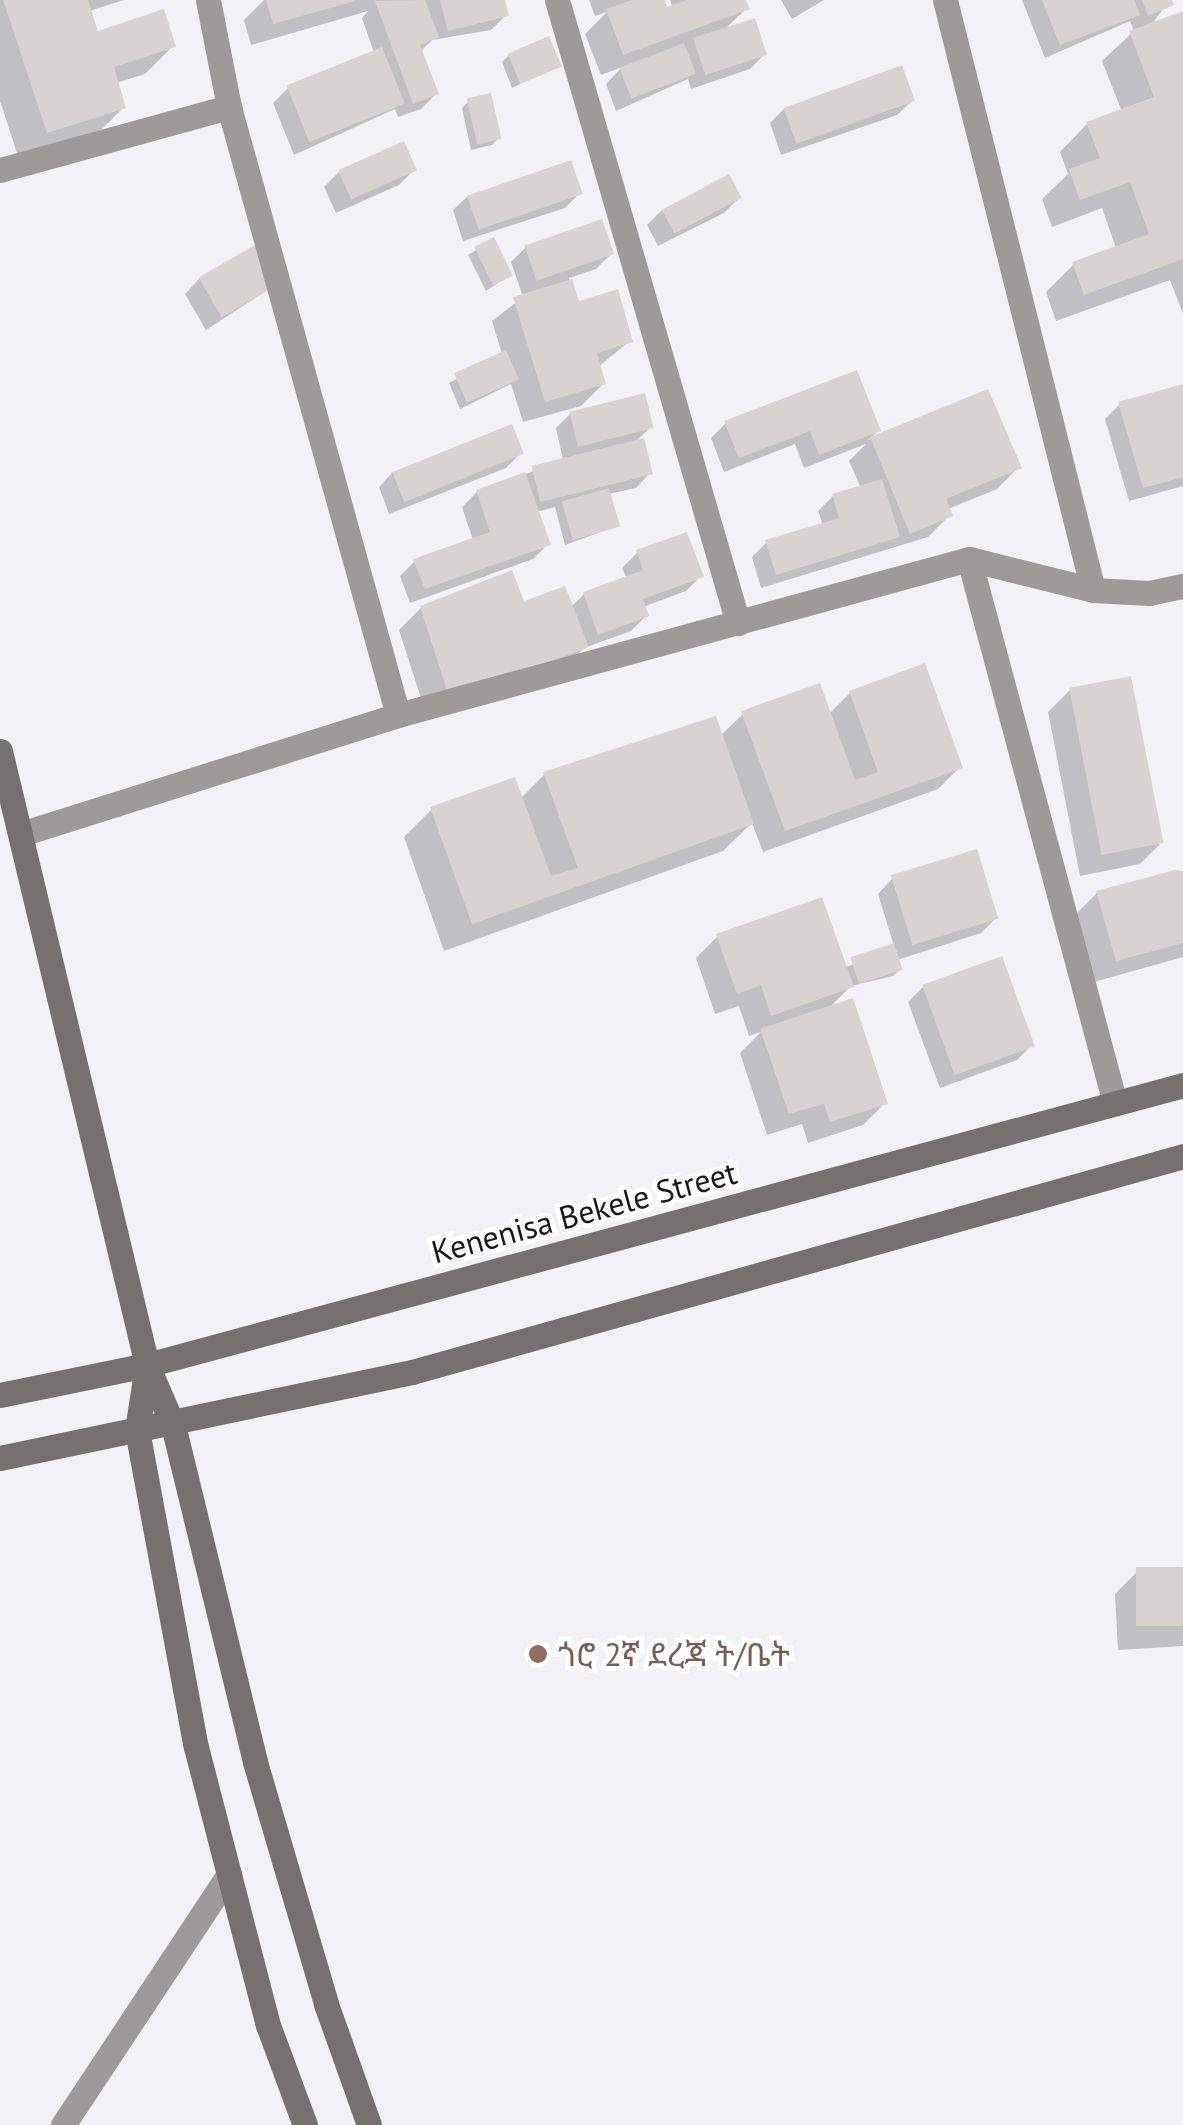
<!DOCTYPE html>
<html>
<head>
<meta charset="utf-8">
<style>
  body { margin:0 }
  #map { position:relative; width:1183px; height:2125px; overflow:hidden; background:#f1f1f6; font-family:"PT Sans","Noto Sans Ethiopic",sans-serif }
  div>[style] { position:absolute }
  .shadow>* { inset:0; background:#0003 }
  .building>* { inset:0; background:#d7d3d0; transform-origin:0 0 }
  .street>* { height:25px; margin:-12.5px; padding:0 12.5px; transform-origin:12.5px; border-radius:12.5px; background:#9d9b9a }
  .secondary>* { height:25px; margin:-12.5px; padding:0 12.5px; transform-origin:12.5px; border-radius:12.5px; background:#747170 }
  .dots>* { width:28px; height:28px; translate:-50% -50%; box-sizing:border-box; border:5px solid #fff; border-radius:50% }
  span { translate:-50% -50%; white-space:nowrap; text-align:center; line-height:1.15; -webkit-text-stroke:10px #fff; paint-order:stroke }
  .street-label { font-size:32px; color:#181819 }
  .education-label { font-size:32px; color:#785e54 }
  .left { translate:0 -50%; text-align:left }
</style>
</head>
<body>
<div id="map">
  <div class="shadow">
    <div style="clip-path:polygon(0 0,124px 0,89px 11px,96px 34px,173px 46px,145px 74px,116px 83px,124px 107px,96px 135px,19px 159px,0 101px)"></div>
    <div style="clip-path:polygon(264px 0,502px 0,506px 15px,491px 30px,432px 40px,420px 52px,436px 94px,421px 109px,398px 117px,395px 109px,294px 155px,273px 103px,288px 88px,374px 53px,362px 18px,368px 11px,251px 45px,244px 20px)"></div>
    <div style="clip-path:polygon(589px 0,662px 0,666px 10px,673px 8px,670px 0,744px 0,747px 8px,723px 31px,765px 54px,750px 69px,691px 89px,688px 79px,616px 111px,606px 84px,622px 67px,601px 75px,585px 34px,607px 12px,595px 16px)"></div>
    <div style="clip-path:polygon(781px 0,824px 0,792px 19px)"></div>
    <div style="clip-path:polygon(1022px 0,1170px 0,1151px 25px,1183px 13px,1183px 314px,1170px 280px,1056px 321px,1046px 292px,1074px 264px,1116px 248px,1102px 208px,1052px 227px,1042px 199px,1068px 174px,1060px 152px,1087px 124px,1122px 112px,1102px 61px,1134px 31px,1130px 21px,1045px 58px)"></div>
    <div style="clip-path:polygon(509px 55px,559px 65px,512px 88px,502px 62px)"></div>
    <div style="clip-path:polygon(469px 101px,499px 138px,492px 145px,471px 150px,462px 108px)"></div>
    <div style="clip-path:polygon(912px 101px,897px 115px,781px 155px,770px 123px,785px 108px)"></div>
    <div style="clip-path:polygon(414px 170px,399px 185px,336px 213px,324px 187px,339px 172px)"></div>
    <div style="clip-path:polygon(580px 193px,565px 208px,463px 241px,453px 210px,468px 196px)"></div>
    <div style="clip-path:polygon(739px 198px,724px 213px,658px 246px,647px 225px,662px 210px)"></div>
    <div style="clip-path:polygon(493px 240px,510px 275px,486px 291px,468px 255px)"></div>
    <div style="clip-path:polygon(526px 247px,611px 254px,596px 269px,569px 278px,577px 304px,630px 341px,598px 367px,603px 384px,581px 406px,523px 422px,511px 384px,460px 409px,449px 383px,502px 354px,492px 321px,523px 297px,511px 262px)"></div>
    <div style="clip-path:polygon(199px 279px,275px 285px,206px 330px,185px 294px)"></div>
    <div style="clip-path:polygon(1183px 387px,1183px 486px,1129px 501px,1105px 419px,1120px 404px)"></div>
    <div style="clip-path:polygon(987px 392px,1019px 467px,997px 489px,948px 509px,950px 515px,928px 537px,761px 588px,752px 557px,767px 542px,823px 525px,818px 511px,833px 496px,861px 488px,849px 461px,866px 444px,804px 468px,795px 444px,724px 472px,711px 438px,726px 423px,878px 431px,868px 440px)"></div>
    <div style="clip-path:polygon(571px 413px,651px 427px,635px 442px,650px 473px,636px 488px,608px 494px,617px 526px,565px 545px,555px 507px,536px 512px,548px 544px,533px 559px,410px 603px,400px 576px,415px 561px,473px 540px,462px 507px,477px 492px,563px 460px,556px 428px)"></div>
    <div style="clip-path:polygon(521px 453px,506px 468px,389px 514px,379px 487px,393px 472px)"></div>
    <div style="clip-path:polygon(637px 553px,701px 576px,686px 591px,643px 607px,646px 616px,631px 631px,584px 648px,564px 668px,428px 720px,399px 630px,421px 608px,571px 607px,584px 594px,627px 579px,622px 568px)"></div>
    <div style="clip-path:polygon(1070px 690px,1162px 842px,1140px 864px,1080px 876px,1048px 712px)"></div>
    <div style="clip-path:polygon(850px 693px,960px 767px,938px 789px,763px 852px,752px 823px,723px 851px,444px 951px,404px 837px,432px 809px,520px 799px,545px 774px,720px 736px,743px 714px,828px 715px)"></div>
    <div style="clip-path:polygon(1183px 871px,1183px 957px,1094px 982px,1075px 915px,1097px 893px)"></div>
    <div style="clip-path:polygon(892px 879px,996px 918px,981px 933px,897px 960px,900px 970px,893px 976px,851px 986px,828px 1009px,885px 1103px,863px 1125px,808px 1143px,802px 1124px,767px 1135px,740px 1053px,761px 1032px,749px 1036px,739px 1006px,715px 1014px,696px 958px,718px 936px,844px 968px,894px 946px,878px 894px)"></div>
    <div style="clip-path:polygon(923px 987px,1032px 1045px,1017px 1060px,940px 1088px,908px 1002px)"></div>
    <div style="clip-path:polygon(1183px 1570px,1183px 1646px,1118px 1650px,1115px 1594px,1137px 1572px)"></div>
  </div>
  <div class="building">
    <div style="clip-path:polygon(3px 0,88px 0,98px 31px,164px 9px,176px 47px,114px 67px,126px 108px,47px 133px)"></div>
    <div style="clip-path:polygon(266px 0,354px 0,355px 1px,273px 24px)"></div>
    <div style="clip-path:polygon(425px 0,439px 37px,420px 45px,439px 94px,413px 104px,375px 1px)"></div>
    <div style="clip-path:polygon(440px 0,505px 0,509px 16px,448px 31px)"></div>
    <div style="clip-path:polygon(632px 0,665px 0,667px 7px,687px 0,746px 0,750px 9px,623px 55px,606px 9px)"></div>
    <div style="clip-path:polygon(1042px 0,1134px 0,1140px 15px,1060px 45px)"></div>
    <div style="clip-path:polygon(1142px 0,1172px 0,1174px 5px,1148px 16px)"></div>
    <div style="clip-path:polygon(1183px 11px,1183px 259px,1084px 295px,1072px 262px,1149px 234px,1130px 182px,1080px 200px,1069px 169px,1100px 158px,1086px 122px,1154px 97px,1129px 31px)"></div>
    <div style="left:755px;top:18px;width:39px;height:65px;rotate:72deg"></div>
    <div style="left:549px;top:36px;width:33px;height:45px;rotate:67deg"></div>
    <div style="left:684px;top:43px;width:33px;height:69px;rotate:69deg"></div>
    <div style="left:382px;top:47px;width:61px;height:103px;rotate:68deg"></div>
    <div style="left:902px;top:65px;width:38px;height:126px;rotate:70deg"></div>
    <div style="left:491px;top:93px;width:47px;height:25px;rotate:77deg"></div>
    <div style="left:404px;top:141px;width:32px;height:72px;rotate:66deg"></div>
    <div style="left:571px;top:160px;width:36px;height:110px;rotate:71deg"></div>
    <div style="left:729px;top:174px;width:27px;height:76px;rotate:62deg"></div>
    <div style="left:602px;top:219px;width:37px;height:82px;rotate:71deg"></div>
    <div style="left:494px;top:237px;width:43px;height:22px;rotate:64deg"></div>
    <div style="left:255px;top:245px;width:46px;height:65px;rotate:60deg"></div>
    <div style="clip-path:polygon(572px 279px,579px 301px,618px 289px,633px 342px,597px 353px,606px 384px,545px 402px,513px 297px)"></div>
    <div style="left:506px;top:350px;width:32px;height:57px;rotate:66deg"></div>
    <div style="clip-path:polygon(857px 370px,881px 431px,819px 455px,810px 431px,739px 458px,724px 421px)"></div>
    <div style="clip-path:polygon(1183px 384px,1183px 477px,1143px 488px,1118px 402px)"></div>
    <div style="clip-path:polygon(988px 389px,1022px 468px,946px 499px,953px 516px,910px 534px,870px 437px)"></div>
    <div style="left:645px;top:393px;width:36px;height:78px;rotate:76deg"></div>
    <div style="left:512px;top:424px;width:32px;height:129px;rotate:68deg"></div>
    <div style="left:644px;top:438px;width:37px;height:116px;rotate:76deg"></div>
    <div style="clip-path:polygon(525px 472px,551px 545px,425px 589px,413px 559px,490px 532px,476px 490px)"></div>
    <div style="clip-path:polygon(882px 479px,900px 537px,776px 575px,765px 540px,839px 518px,832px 494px)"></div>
    <div style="left:609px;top:488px;width:40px;height:49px;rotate:74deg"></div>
    <div style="clip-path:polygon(687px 532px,704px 577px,643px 599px,649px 616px,598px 635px,583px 592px,643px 570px,636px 550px)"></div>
    <div style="clip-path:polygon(512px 570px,524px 601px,565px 586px,589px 647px,450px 700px,420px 606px)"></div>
    <div style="clip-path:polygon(925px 663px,963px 768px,785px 831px,741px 711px,820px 683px,855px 780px,878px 772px,849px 691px)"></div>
    <div style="left:1131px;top:676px;width:170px;height:63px;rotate:79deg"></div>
    <div style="clip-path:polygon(716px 716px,754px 824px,472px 924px,430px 807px,515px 777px,551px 876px,578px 868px,543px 772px)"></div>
    <div style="left:977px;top:849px;width:73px;height:90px;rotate:73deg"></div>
    <div style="clip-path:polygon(1175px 870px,1183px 871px,1183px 943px,1116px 961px,1096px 891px)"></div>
    <div style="clip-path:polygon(822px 897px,854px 987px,771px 1016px,761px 985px,737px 994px,716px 934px)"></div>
    <div style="left:894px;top:943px;width:28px;height:46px;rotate:72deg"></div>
    <div style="left:1002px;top:956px;width:96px;height:85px;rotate:70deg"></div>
    <div style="clip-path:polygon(853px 998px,888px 1104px,830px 1122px,824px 1104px,789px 1114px,760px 1029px)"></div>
    <div style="left:1183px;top:1567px;width:59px;height:47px;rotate:90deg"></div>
  </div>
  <div class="street">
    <div style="left:208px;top:0;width:109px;rotate:78.9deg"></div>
    <div style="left:229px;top:107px;width:631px;rotate:74.47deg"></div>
    <div style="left:557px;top:0;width:649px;rotate:73.8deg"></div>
    <div style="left:945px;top:0;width:608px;rotate:75.92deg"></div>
    <div style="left:0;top:170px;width:238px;rotate:-15.4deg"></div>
    <div style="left:969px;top:559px;width:563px;rotate:74.98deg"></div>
    <div style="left:24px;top:833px;width:392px;rotate:-17.5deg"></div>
    <div style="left:398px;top:715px;width:592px;rotate:-15.28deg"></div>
    <div style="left:969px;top:559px;width:128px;rotate:14deg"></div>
    <div style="left:1093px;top:590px;width:56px;rotate:3.1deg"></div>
    <div style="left:1149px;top:593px;width:35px;rotate:-12deg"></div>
    <div style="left:63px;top:2125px;width:301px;rotate:-56.5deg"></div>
  </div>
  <div class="secondary">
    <div style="left:0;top:751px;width:631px;rotate:76.54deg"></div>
    <div style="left:147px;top:1365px;width:65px;rotate:66.6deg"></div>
    <div style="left:173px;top:1425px;width:347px;rotate:76.3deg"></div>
    <div style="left:255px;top:1762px;width:252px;rotate:73.6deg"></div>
    <div style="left:326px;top:2004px;width:128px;rotate:70.4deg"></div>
    <div style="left:147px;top:1365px;width:66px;rotate:98.7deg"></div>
    <div style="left:137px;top:1430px;width:322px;rotate:79.5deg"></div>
    <div style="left:196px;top:1747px;width:287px;rotate:75.5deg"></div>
    <div style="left:268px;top:2025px;width:107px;rotate:69.7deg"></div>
    <div style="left:0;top:1395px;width:150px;rotate:-11.5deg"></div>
    <div style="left:147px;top:1365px;width:1073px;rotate:-15.12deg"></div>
    <div style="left:0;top:1458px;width:421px;rotate:-11.8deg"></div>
    <div style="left:412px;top:1372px;width:801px;rotate:-15.65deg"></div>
  </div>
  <div class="dots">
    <div style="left:538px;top:1654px;background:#8d6e63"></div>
  </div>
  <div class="street-label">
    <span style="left:584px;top:1212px;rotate:-15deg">Kenenisa Bekele Street</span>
  </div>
  <div class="education-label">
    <span class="left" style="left:558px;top:1654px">ጎሮ 2ኛ ደረጃ ት/ቤት</span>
  </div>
</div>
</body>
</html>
